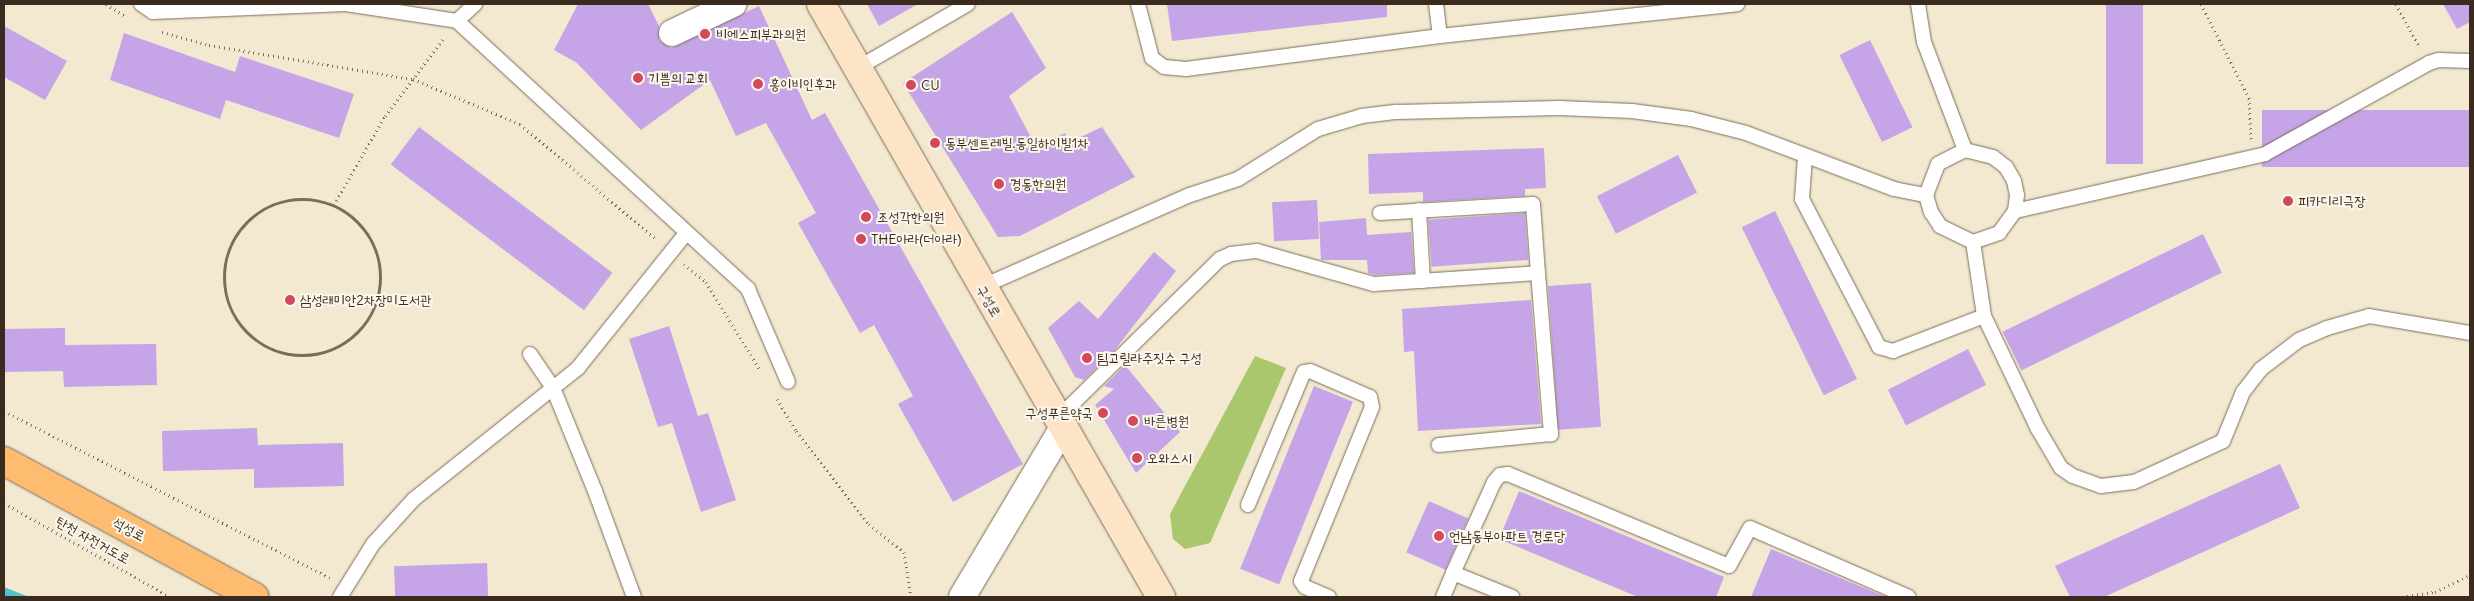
<!DOCTYPE html>
<html>
<head>
<meta charset="utf-8">
<style>
  body { margin:0 }
  #map { position:relative; width:2474px; height:601px; overflow:hidden; background:#f3e8d0; font-family:Delius,"Poor Story",sans-serif }
  div>[style] { position:absolute }
  .green>* { inset:0; background:#abc76d }
  .water>* { inset:0; background:#55bfd0 }
  .building>* { inset:0; background:#c5a5e7; transform-origin:0 0 }
  .path>* { height:3px; margin-top:-1.5px; transform-origin:0; background:repeating-linear-gradient(90deg,#7b6c5c 0 1px,transparent 0 5px) }
  .path>.ring { margin:-1.5px; padding:0; box-sizing:content-box; background:none; border:3px solid #7b6c5c; border-radius:50% }
  .roads { filter:drop-shadow(0 0 1px #7b6c5c) drop-shadow(0 0 1px #7b6c5c) }
  .service>* { height:14px; margin:-7px; padding:0 7px; transform-origin:7px; border-radius:7px; background:#fff }
  .minor>* { height:26px; margin:-13px; padding:0 13px; transform-origin:13px; border-radius:13px; background:#fff }
  .secondary>* { height:28px; margin:-14px; padding:0 14px; transform-origin:14px; border-radius:14px; background:#fee4c6 }
  .trunk>* { height:28px; margin:-14px; padding:0 14px; transform-origin:14px; border-radius:14px; background:#fdbc70 }
  .dots>* { width:14px; height:14px; translate:-50% -50%; box-sizing:border-box; border:2px solid #fbf7ec; border-radius:50% }
  span { translate:-50% -50%; white-space:nowrap; text-align:center; line-height:1.15; -webkit-text-stroke:4px #fbf7ec; paint-order:stroke }
  .poi-label { font-size:14px; color:#3b2a1e }
  .left { translate:0 -50%; text-align:left }
  .right { translate:-100% -50%; text-align:right }
  .street-label { font-size:14px; color:#3b2a1e }
  .frame { position:absolute; inset:0; border:5px solid #3b2a1e; pointer-events:none }
</style>
</head>
<body>
<div id="map">
  <div class="green">
    <div style="clip-path:polygon(1255px 356px,1286px 368px,1210px 543px,1185px 549px,1173px 539px,1170px 514px)"></div>
  </div>
  <div class="water">
    <div style="clip-path:polygon(4px 587px,29px 597px,4px 597px)"></div>
  </div>
  <div class="building">
    <div style="clip-path:polygon(578px 4px,648px 4px,659px 26px,659px 40px,671px 48px,759px 6px,812px 120px,825px 113px,1023px 464px,953px 502px,898px 404px,913px 396px,874px 325px,860px 333px,798px 223px,816px 213px,766px 123px,736px 136px,710px 80px,641px 130px,577px 63px,554px 50px)"></div>
    <div style="clip-path:polygon(867px 4px,918px 4px,879px 26px)"></div>
    <div style="clip-path:polygon(1167px 4px,1387px 4px,1387px 17px,1172px 41px)"></div>
    <div style="left:2106px;top:4px;width:37px;height:160px"></div>
    <div style="clip-path:polygon(2443px 4px,2470px 4px,2470px 22px,2457px 29px)"></div>
    <div style="clip-path:polygon(1012px 12px,1046px 68px,1009px 96px,1036px 147px,1065px 133px,1070px 142px,1102px 127px,1135px 177px,1020px 236px,998px 237px,903px 83px)"></div>
    <div style="clip-path:polygon(4px 26px,67px 61px,45px 100px,4px 77px)"></div>
    <div style="clip-path:polygon(124px 33px,235px 72px,240px 56px,354px 94px,339px 138px,226px 100px,220px 119px,110px 80px)"></div>
    <div style="left:1870px;top:40px;width:97px;height:34px;rotate:64deg"></div>
    <div style="left:2470px;top:110px;width:57px;height:208px;rotate:90deg"></div>
    <div style="left:419px;top:127px;width:242px;height:47px;rotate:37deg"></div>
    <div style="clip-path:polygon(1544px 148px,1546px 188px,1525px 189px,1525px 196px,1423px 202px,1423px 192px,1369px 194px,1368px 154px)"></div>
    <div style="left:1678px;top:155px;width:42px;height:91px;rotate:63deg"></div>
    <div style="left:1317px;top:200px;width:39px;height:45px;rotate:87deg"></div>
    <div style="left:1775px;top:211px;width:187px;height:37px;rotate:64deg"></div>
    <div style="left:1525px;top:213px;width:47px;height:97px;rotate:86deg"></div>
    <div style="clip-path:polygon(1366px 218px,1367px 235px,1411px 232px,1414px 273px,1375px 275px,1368px 273px,1367px 260px,1321px 260px,1319px 222px)"></div>
    <div style="left:2203px;top:234px;width:43px;height:223px;rotate:64deg"></div>
    <div style="clip-path:polygon(1154px 252px,1176px 271px,1114px 351px,1084px 380px,1075px 377px,1048px 328px,1079px 301px,1098px 319px)"></div>
    <div style="left:1591px;top:283px;width:144px;height:43px;rotate:86deg"></div>
    <div style="clip-path:polygon(1531px 300px,1541px 424px,1418px 431px,1414px 351px,1404px 352px,1402px 309px)"></div>
    <div style="clip-path:polygon(669px 326px,698px 416px,708px 413px,736px 500px,701px 512px,672px 423px,658px 427px,629px 339px)"></div>
    <div style="clip-path:polygon(65px 328px,65px 345px,156px 344px,157px 385px,64px 387px,63px 371px,4px 372px,4px 329px)"></div>
    <div style="left:1968px;top:349px;width:40px;height:90px;rotate:63deg"></div>
    <div style="clip-path:polygon(1125px 365px,1180px 432px,1136px 473px,1095px 405px,1114px 389px,1104px 386px)"></div>
    <div style="left:1314px;top:386px;width:42px;height:197px;rotate:22deg"></div>
    <div style="clip-path:polygon(257px 428px,258px 445px,343px 443px,344px 486px,254px 488px,254px 469px,163px 471px,162px 431px)"></div>
    <div style="clip-path:polygon(2280px 464px,2300px 508px,2104px 597px,2070px 597px,2055px 566px)"></div>
    <div style="clip-path:polygon(1519px 491px,1724px 577px,1716px 597px,1638px 597px,1499px 539px)"></div>
    <div style="left:1429px;top:501px;width:43px;height:56px;rotate:24deg"></div>
    <div style="clip-path:polygon(1771px 549px,1886px 597px,1751px 597px)"></div>
    <div style="left:487px;top:563px;width:34px;height:93px;rotate:88deg"></div>
  </div>
  <div class="path">
    <div style="left:106px;top:4px;width:22px;rotate:32deg"></div>
    <div style="left:2201px;top:4px;width:106px;rotate:62.9deg"></div>
    <div style="left:2249px;top:98px;width:41px;rotate:87.2deg"></div>
    <div style="left:2396px;top:4px;width:50px;rotate:61.4deg"></div>
    <div style="left:162px;top:32px;width:49px;rotate:15.5deg"></div>
    <div style="left:209px;top:45px;width:207px;rotate:9.5deg"></div>
    <div style="left:413px;top:79px;width:116px;rotate:22.8deg"></div>
    <div style="left:520px;top:124px;width:180px;rotate:40.3deg"></div>
    <div class="ring" style="left:224px;top:199px;width:153px;height:153px"></div>
    <div style="left:334px;top:205px;width:103px;rotate:-60.2deg"></div>
    <div style="left:385px;top:116px;width:96px;rotate:-53deg"></div>
    <div style="left:684px;top:264px;width:28px;rotate:39deg"></div>
    <div style="left:706px;top:282px;width:103px;rotate:58.5deg"></div>
    <div style="left:777px;top:399px;width:37px;rotate:59deg"></div>
    <div style="left:796px;top:431px;width:118px;rotate:51.9deg"></div>
    <div style="left:869px;top:524px;width:45px;rotate:38.7deg"></div>
    <div style="left:904px;top:552px;width:46px;rotate:81.2deg"></div>
    <div style="left:4px;top:411px;width:366px;rotate:27.1deg"></div>
    <div style="left:4px;top:503px;width:191px;rotate:29.5deg"></div>
    <div style="left:2402px;top:597px;width:33px;rotate:-9deg"></div>
    <div style="left:2435px;top:592px;width:39px;rotate:-26deg"></div>
  </div>
  <div class="roads">
    <div class="service">
      <div style="left:141px;top:4px;width:14px;rotate:34deg"></div>
      <div style="left:153px;top:12px;width:193px;rotate:-2.4deg"></div>
      <div style="left:346px;top:4px;width:112px;rotate:8.7deg"></div>
      <div style="left:457px;top:21px;width:396px;rotate:42.6deg"></div>
      <div style="left:748px;top:289px;width:101px;rotate:66.7deg"></div>
      <div style="left:1138px;top:4px;width:56px;rotate:75.5deg"></div>
      <div style="left:1152px;top:58px;width:15px;rotate:37deg"></div>
      <div style="left:1164px;top:67px;width:22px;rotate:5deg"></div>
      <div style="left:1186px;top:69px;width:256px;rotate:-7.4deg"></div>
      <div style="left:1440px;top:36px;width:299px;rotate:-6.1deg"></div>
      <div style="left:1436px;top:4px;width:32px;rotate:83deg"></div>
      <div style="left:1918px;top:4px;width:38px;rotate:81deg"></div>
      <div style="left:1924px;top:42px;width:116px;rotate:69.2deg"></div>
      <div style="left:1965px;top:150px;width:30px;rotate:153deg"></div>
      <div style="left:1938px;top:164px;width:33px;rotate:111deg"></div>
      <div style="left:457px;top:21px;width:25px;rotate:-43deg"></div>
      <div style="left:856px;top:69px;width:129px;rotate:-30.1deg"></div>
      <div style="left:1965px;top:150px;width:29px;rotate:14deg"></div>
      <div style="left:1993px;top:157px;width:16px;rotate:38deg"></div>
      <div style="left:2006px;top:167px;width:16px;rotate:60deg"></div>
      <div style="left:2014px;top:181px;width:14px;rotate:78deg"></div>
      <div style="left:2017px;top:195px;width:16px;rotate:97deg"></div>
      <div style="left:1805px;top:156px;width:43px;rotate:94deg"></div>
      <div style="left:1802px;top:199px;width:167px;rotate:62.5deg"></div>
      <div style="left:1879px;top:347px;width:15px;rotate:16deg"></div>
      <div style="left:1893px;top:351px;width:97px;rotate:-21deg"></div>
      <div style="left:1419px;top:210px;width:71px;rotate:86.8deg"></div>
      <div style="left:1380px;top:213px;width:153px;rotate:-3.4deg"></div>
      <div style="left:1533px;top:204px;width:69px;rotate:85.9deg"></div>
      <div style="left:1973px;top:242px;width:75px;rotate:81.5deg"></div>
      <div style="left:1984px;top:316px;width:125px;rotate:64.5deg"></div>
      <div style="left:2038px;top:429px;width:45px;rotate:59.5deg"></div>
      <div style="left:2061px;top:468px;width:14px;rotate:34deg"></div>
      <div style="left:2073px;top:476px;width:30px;rotate:20deg"></div>
      <div style="left:2101px;top:486px;width:33px;rotate:-7deg"></div>
      <div style="left:2134px;top:482px;width:98px;rotate:-24.7deg"></div>
      <div style="left:2223px;top:441px;width:53px;rotate:-67.8deg"></div>
      <div style="left:2243px;top:392px;width:29px;rotate:-52deg"></div>
      <div style="left:2261px;top:369px;width:48px;rotate:-37.3deg"></div>
      <div style="left:2299px;top:340px;width:30px;rotate:-23deg"></div>
      <div style="left:2327px;top:328px;width:44px;rotate:-15.9deg"></div>
      <div style="left:2369px;top:316px;width:102px;rotate:9.6deg"></div>
      <div style="left:981px;top:287px;width:228px;rotate:-23.8deg"></div>
      <div style="left:1190px;top:195px;width:51px;rotate:-18.4deg"></div>
      <div style="left:1238px;top:179px;width:94px;rotate:-32deg"></div>
      <div style="left:1318px;top:129px;width:46px;rotate:-16.5deg"></div>
      <div style="left:1362px;top:116px;width:35px;rotate:-7deg"></div>
      <div style="left:1397px;top:112px;width:162px;rotate:-1.4deg"></div>
      <div style="left:1559px;top:108px;width:73px;rotate:2.4deg"></div>
      <div style="left:1632px;top:111px;width:60px;rotate:7.7deg"></div>
      <div style="left:1691px;top:119px;width:57px;rotate:14.3deg"></div>
      <div style="left:1746px;top:133px;width:158px;rotate:20.7deg"></div>
      <div style="left:1894px;top:189px;width:33px;rotate:11deg"></div>
      <div style="left:1926px;top:195px;width:18px;rotate:74deg"></div>
      <div style="left:1931px;top:212px;width:17px;rotate:57deg"></div>
      <div style="left:1940px;top:226px;width:37px;rotate:26deg"></div>
      <div style="left:1973px;top:242px;width:28px;rotate:-19deg"></div>
      <div style="left:1999px;top:233px;width:27px;rotate:-54deg"></div>
      <div style="left:2015px;top:211px;width:256px;rotate:-12.8deg"></div>
      <div style="left:2265px;top:154px;width:188px;rotate:-29deg"></div>
      <div style="left:2429px;top:63px;width:9px;rotate:-18deg"></div>
      <div style="left:2438px;top:60px;width:32px;rotate:2deg"></div>
      <div style="left:530px;top:354px;width:41px;rotate:55.9deg"></div>
      <div style="left:553px;top:388px;width:111px;rotate:67.8deg"></div>
      <div style="left:595px;top:491px;width:113px;rotate:69.8deg"></div>
      <div style="left:1057px;top:419px;width:228px;rotate:-44.5deg"></div>
      <div style="left:1220px;top:259px;width:12px;rotate:-24deg"></div>
      <div style="left:1231px;top:254px;width:26px;rotate:-7deg"></div>
      <div style="left:1257px;top:251px;width:122px;rotate:15.8deg"></div>
      <div style="left:1374px;top:284px;width:164px;rotate:-3.8deg"></div>
      <div style="left:1538px;top:273px;width:162px;rotate:85.4deg"></div>
      <div style="left:1551px;top:434px;width:113px;rotate:174.4deg"></div>
      <div style="left:1248px;top:505px;width:144px;rotate:-67.2deg"></div>
      <div style="left:1304px;top:372px;width:6px;rotate:-9deg"></div>
      <div style="left:1310px;top:371px;width:65px;rotate:23.4deg"></div>
      <div style="left:1370px;top:397px;width:10px;rotate:79deg"></div>
      <div style="left:1372px;top:407px;width:188px;rotate:112.2deg"></div>
      <div style="left:1301px;top:581px;width:7px;rotate:56deg"></div>
      <div style="left:1305px;top:587px;width:26px;rotate:23deg"></div>
      <div style="left:1453px;top:573px;width:100px;rotate:-65.7deg"></div>
      <div style="left:1494px;top:482px;width:9px;rotate:-49deg"></div>
      <div style="left:1500px;top:475px;width:8px;rotate:-7deg"></div>
      <div style="left:1508px;top:474px;width:239px;rotate:22.6deg"></div>
      <div style="left:1729px;top:566px;width:43px;rotate:-61.1deg"></div>
      <div style="left:1750px;top:528px;width:173px;rotate:23.5deg"></div>
      <div style="left:340px;top:597px;width:62px;rotate:-58.1deg"></div>
      <div style="left:373px;top:544px;width:61px;rotate:-47.7deg"></div>
      <div style="left:414px;top:499px;width:210px;rotate:-38.6deg"></div>
      <div style="left:578px;top:368px;width:173px;rotate:-51.3deg"></div>
      <div style="left:1443px;top:597px;width:26px;rotate:-67deg"></div>
      <div style="left:1453px;top:573px;width:64px;rotate:22.1deg"></div>
    </div>
    <div class="minor">
      <div style="left:672px;top:33px;width:68px;rotate:-25.4deg"></div>
      <div style="left:962px;top:597px;width:196px;rotate:-59.2deg"></div>
    </div>
    <div class="secondary">
      <div style="left:821px;top:4px;width:684px;rotate:60.17deg"></div>
    </div>
    <div class="trunk">
      <div style="left:4px;top:461px;width:285px;rotate:28.5deg"></div>
    </div>
  </div>
  <div class="dots">
    <div style="left:705px;top:34px;background:#d1495b"></div>
    <div style="left:638px;top:78px;background:#d1495b"></div>
    <div style="left:758px;top:84px;background:#d1495b"></div>
    <div style="left:911px;top:85px;background:#d1495b"></div>
    <div style="left:935px;top:143px;background:#d1495b"></div>
    <div style="left:999px;top:184px;background:#d1495b"></div>
    <div style="left:2288px;top:201px;background:#d1495b"></div>
    <div style="left:866px;top:217px;background:#d1495b"></div>
    <div style="left:861px;top:239px;background:#d1495b"></div>
    <div style="left:290px;top:300px;background:#d1495b"></div>
    <div style="left:1087px;top:358px;background:#d1495b"></div>
    <div style="left:1103px;top:413px;background:#d1495b"></div>
    <div style="left:1133px;top:421px;background:#d1495b"></div>
    <div style="left:1137px;top:458px;background:#d1495b"></div>
    <div style="left:1439px;top:536px;background:#d1495b"></div>
  </div>
  <div class="poi-label">
    <span class="left" style="left:716px;top:34px">비에스피부과의원</span>
    <span class="left" style="left:648px;top:78px">기쁨의 교회</span>
    <span class="left" style="left:769px;top:84px">홍이비인후과</span>
    <span class="left" style="left:921px;top:85px">CU</span>
    <span class="left" style="left:945px;top:143px">동부센트레빌.동일하이빌1차</span>
    <span class="left" style="left:1010px;top:184px">경동한의원</span>
    <span class="left" style="left:2298px;top:201px">피카디리극장</span>
    <span class="left" style="left:877px;top:217px">조성각한의원</span>
    <span class="left" style="left:871px;top:239px">THE아라(더아라)</span>
    <span class="left" style="left:300px;top:300px">삼성래미안2차장미도서관</span>
    <span class="left" style="left:1097px;top:358px">팀고릴라주짓수 구성</span>
    <span class="right" style="left:1093px;top:413px">구성푸른약국</span>
    <span class="left" style="left:1144px;top:421px">바른병원</span>
    <span class="left" style="left:1147px;top:458px">오와스시</span>
    <span class="left" style="left:1449px;top:536px">언남동부아파트 경로당</span>
  </div>
  <div class="street-label">
    <span style="left:989px;top:301px;rotate:60deg">구성로</span>
    <span style="left:129px;top:529px;rotate:28deg">석성로</span>
    <span style="left:93px;top:540px;rotate:29deg">탄천 자전거도로</span>
  </div>
  <div class="frame"></div>
</div>
</body>
</html>
